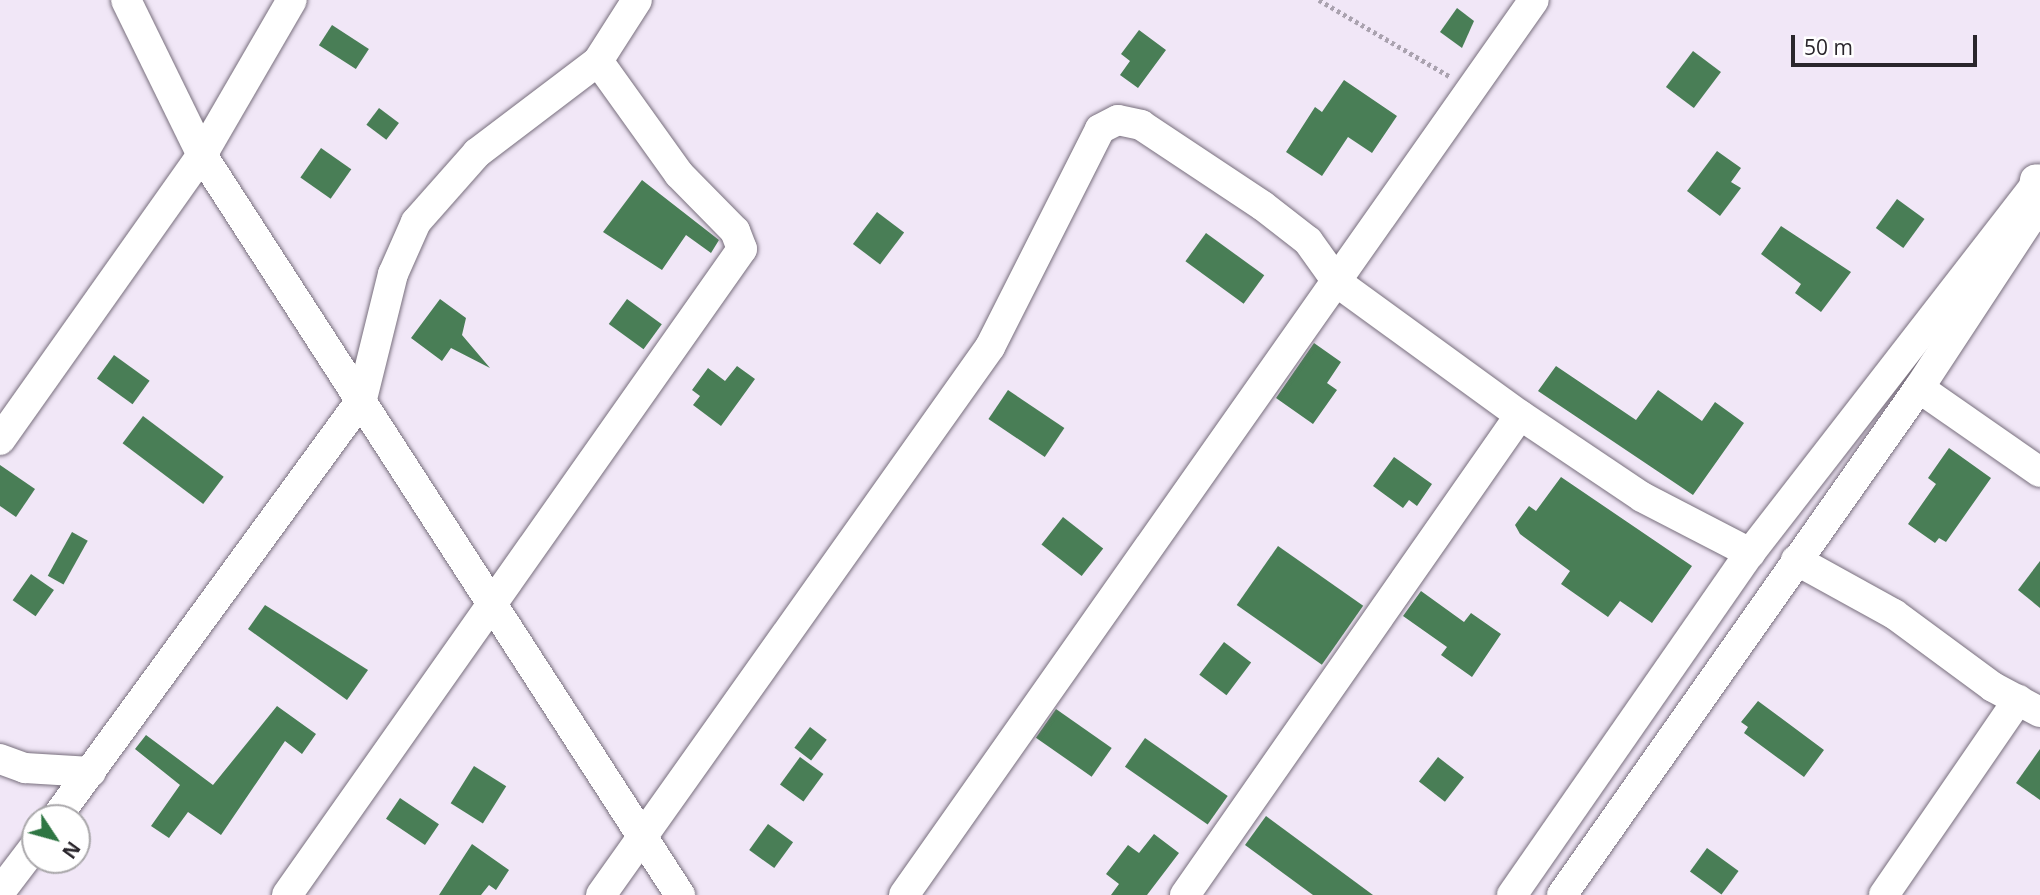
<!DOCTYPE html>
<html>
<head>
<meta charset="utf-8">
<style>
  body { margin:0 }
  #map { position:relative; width:2040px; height:895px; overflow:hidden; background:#f1e7f7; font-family:"Open Sans",sans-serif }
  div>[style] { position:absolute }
  .building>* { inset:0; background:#497e56; transform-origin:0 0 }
  .path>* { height:4.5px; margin-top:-2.25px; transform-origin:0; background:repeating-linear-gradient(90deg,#aaa2af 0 3.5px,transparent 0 7px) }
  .roads { filter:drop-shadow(0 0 2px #786f7d) drop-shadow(0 0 2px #786f7d) }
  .street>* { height:30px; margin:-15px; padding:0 15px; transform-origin:15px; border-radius:15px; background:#fff }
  span { translate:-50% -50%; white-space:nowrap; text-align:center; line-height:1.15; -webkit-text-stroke:6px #fff; paint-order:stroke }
  .north { position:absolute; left:21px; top:804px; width:70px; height:70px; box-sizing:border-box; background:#fff; border:2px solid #aaa8ab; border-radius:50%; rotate:126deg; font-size:19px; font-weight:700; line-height:28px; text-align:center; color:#2a262c }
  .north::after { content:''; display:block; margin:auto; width:24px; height:32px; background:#2e7643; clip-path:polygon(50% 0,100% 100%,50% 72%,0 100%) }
  .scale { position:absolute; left:1791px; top:35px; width:186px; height:32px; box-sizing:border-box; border:4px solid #2a262c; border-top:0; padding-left:9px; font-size:21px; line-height:24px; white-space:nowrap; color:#2a262c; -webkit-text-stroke:5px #fff; paint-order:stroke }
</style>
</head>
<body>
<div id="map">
  <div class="building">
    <div style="clip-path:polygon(1457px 8px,1474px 21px,1462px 48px,1440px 32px)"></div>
    <div style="left:332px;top:25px;width:44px;height:24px;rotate:33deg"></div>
    <div style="clip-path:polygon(1139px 30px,1166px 50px,1138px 88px,1120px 75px,1130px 61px,1121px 54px)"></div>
    <div style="left:1693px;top:51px;width:35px;height:45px;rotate:37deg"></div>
    <div style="clip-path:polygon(1344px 80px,1397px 116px,1372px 153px,1348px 137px,1322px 176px,1286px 152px,1315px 107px,1322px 112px)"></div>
    <div style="left:379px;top:108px;width:25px;height:21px;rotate:37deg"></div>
    <div style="left:321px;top:148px;width:37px;height:36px;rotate:35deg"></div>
    <div style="clip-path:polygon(1717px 151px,1741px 168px,1731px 182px,1741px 188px,1720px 216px,1687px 191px)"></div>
    <div style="clip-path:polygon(642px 180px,719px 240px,711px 253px,686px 235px,662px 270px,603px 232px)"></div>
    <div style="left:1897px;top:199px;width:34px;height:36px;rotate:36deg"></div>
    <div style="left:877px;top:212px;width:34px;height:40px;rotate:37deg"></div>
    <div style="clip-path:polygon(1781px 226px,1851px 272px,1821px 312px,1795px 293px,1801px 284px,1761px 254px)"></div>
    <div style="left:1206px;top:233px;width:72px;height:35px;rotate:36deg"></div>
    <div style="clip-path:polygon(440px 299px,466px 318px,462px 335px,490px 368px,451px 348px,442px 361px,411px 338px)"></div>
    <div style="left:627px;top:299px;width:43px;height:31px;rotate:36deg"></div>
    <div style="clip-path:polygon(1314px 343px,1341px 362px,1327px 383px,1337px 390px,1313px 424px,1276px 398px)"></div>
    <div style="left:114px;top:355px;width:44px;height:29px;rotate:36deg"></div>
    <div style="clip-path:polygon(737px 366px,755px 379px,721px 426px,693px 405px,700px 396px,692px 390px,708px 368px,725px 381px)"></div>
    <div style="clip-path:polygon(1556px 366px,1636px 420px,1658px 390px,1702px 421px,1715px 402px,1744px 423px,1693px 495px,1538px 391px)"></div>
    <div style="left:1008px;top:390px;width:68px;height:35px;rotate:34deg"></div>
    <div style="left:143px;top:416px;width:101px;height:34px;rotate:37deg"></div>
    <div style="clip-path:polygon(1949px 448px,1991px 478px,1946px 542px,1939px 538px,1935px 543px,1908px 524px,1936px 484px,1928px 478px)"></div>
    <div style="clip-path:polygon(1394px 457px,1432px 484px,1417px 506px,1409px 500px,1403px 508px,1373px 486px)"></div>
    <div style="clip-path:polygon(0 465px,35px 489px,16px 517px,0 506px)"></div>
    <div style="clip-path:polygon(1561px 477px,1692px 566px,1652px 623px,1620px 601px,1608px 617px,1561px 584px,1570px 571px,1520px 534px,1515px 525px,1529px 506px,1536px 511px)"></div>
    <div style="left:1063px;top:517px;width:51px;height:35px;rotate:38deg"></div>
    <div style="left:72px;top:532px;width:18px;height:50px;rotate:29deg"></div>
    <div style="left:1278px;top:546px;width:104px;height:72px;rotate:35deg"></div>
    <div style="clip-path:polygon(2040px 561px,2040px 608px,2018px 590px)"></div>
    <div style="left:31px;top:574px;width:28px;height:32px;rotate:35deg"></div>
    <div style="clip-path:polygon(1421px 591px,1464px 622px,1471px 613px,1501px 634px,1472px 677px,1441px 655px,1447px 647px,1403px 616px)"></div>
    <div style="clip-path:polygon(265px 605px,368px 670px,347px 700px,248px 629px)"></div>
    <div style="left:1224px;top:642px;width:34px;height:41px;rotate:37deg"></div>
    <div style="clip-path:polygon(1758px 701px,1824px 750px,1804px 777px,1744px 733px,1748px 727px,1741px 722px)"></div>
    <div style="clip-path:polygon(277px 706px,316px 734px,302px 754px,285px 741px,221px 835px,188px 812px,169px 838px,151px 826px,180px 785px,135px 749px,146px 735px,213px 785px)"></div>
    <div style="left:1056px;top:709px;width:68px;height:35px;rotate:35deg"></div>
    <div style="left:810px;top:727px;width:21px;height:26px;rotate:37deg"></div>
    <div style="left:1145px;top:738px;width:101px;height:35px;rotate:35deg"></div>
    <div style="clip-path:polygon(2040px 749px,2040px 800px,2016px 783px)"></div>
    <div style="left:800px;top:757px;width:29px;height:34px;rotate:36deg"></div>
    <div style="left:1438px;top:757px;width:33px;height:31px;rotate:38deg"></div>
    <div style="left:474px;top:766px;width:38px;height:44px;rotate:32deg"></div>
    <div style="left:400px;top:798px;width:47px;height:25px;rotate:34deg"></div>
    <div style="clip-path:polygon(1266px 816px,1373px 895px,1313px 895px,1245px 845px)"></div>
    <div style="left:768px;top:824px;width:31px;height:32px;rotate:36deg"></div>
    <div style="clip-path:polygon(1154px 834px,1179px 853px,1147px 895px,1111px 895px,1119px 884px,1106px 874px,1128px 845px,1139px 853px)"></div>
    <div style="clip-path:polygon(472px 844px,509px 870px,496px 890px,489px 885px,481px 895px,439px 895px)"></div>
    <div style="left:1707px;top:848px;width:39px;height:29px;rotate:36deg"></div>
  </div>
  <div class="path">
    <div style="left:1319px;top:0;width:153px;rotate:30.3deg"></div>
  </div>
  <div class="roads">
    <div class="street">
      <div style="left:126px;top:0;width:173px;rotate:63.9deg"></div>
      <div style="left:202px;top:155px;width:881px;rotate:57.14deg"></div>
      <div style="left:1919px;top:388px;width:147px;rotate:34.8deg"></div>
      <div style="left:0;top:440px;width:349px;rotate:-54.7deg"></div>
      <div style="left:202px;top:155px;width:179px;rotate:-59.9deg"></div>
      <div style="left:1796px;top:560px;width:112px;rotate:28.9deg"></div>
      <div style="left:1894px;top:614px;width:123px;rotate:36.4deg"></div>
      <div style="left:1993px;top:687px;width:53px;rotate:28deg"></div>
      <div style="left:0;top:759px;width:27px;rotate:20deg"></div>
      <div style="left:25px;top:768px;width:66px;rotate:3.5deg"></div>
      <div style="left:56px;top:818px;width:519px;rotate:-53.86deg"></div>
      <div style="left:362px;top:399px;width:129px;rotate:-76.1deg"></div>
      <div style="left:393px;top:274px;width:57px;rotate:-66.1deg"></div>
      <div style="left:416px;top:222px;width:92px;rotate:-48.5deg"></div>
      <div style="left:477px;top:153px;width:152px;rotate:-37.2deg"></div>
      <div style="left:598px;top:61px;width:72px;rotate:-57.4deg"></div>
      <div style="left:0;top:892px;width:58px;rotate:-52.7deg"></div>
      <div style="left:287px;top:895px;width:790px;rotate:-54.84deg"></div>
      <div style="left:742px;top:249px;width:19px;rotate:-111deg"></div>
      <div style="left:735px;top:231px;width:80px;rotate:-134.5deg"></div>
      <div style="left:679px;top:174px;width:139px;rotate:-125.6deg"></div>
      <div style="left:601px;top:895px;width:672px;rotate:-54.63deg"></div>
      <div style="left:990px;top:347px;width:244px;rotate:-63.2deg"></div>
      <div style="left:1100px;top:129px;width:20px;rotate:-27deg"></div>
      <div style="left:1118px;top:120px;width:24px;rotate:12deg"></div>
      <div style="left:1141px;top:125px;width:146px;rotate:33.6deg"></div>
      <div style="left:1263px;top:206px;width:57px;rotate:37.9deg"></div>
      <div style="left:1308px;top:241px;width:52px;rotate:54.5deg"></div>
      <div style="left:1338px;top:283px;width:225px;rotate:36deg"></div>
      <div style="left:1520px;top:415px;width:147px;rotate:33.9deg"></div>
      <div style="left:1642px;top:497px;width:122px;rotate:27.4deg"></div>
      <div style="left:904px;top:895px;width:1094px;rotate:-54.86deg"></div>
      <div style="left:1185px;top:895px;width:585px;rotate:-55.09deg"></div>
      <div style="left:1512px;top:895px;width:417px;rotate:-55.2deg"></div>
      <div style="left:1750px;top:553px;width:473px;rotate:-52.2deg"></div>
      <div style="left:1562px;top:895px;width:620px;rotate:-54.85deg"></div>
      <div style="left:1919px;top:388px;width:199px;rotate:-56.7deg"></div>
      <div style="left:2028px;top:222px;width:43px;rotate:-80.5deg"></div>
      <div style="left:1884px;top:895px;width:237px;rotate:-55.5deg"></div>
    </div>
  </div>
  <div class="north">N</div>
  <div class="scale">50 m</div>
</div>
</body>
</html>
